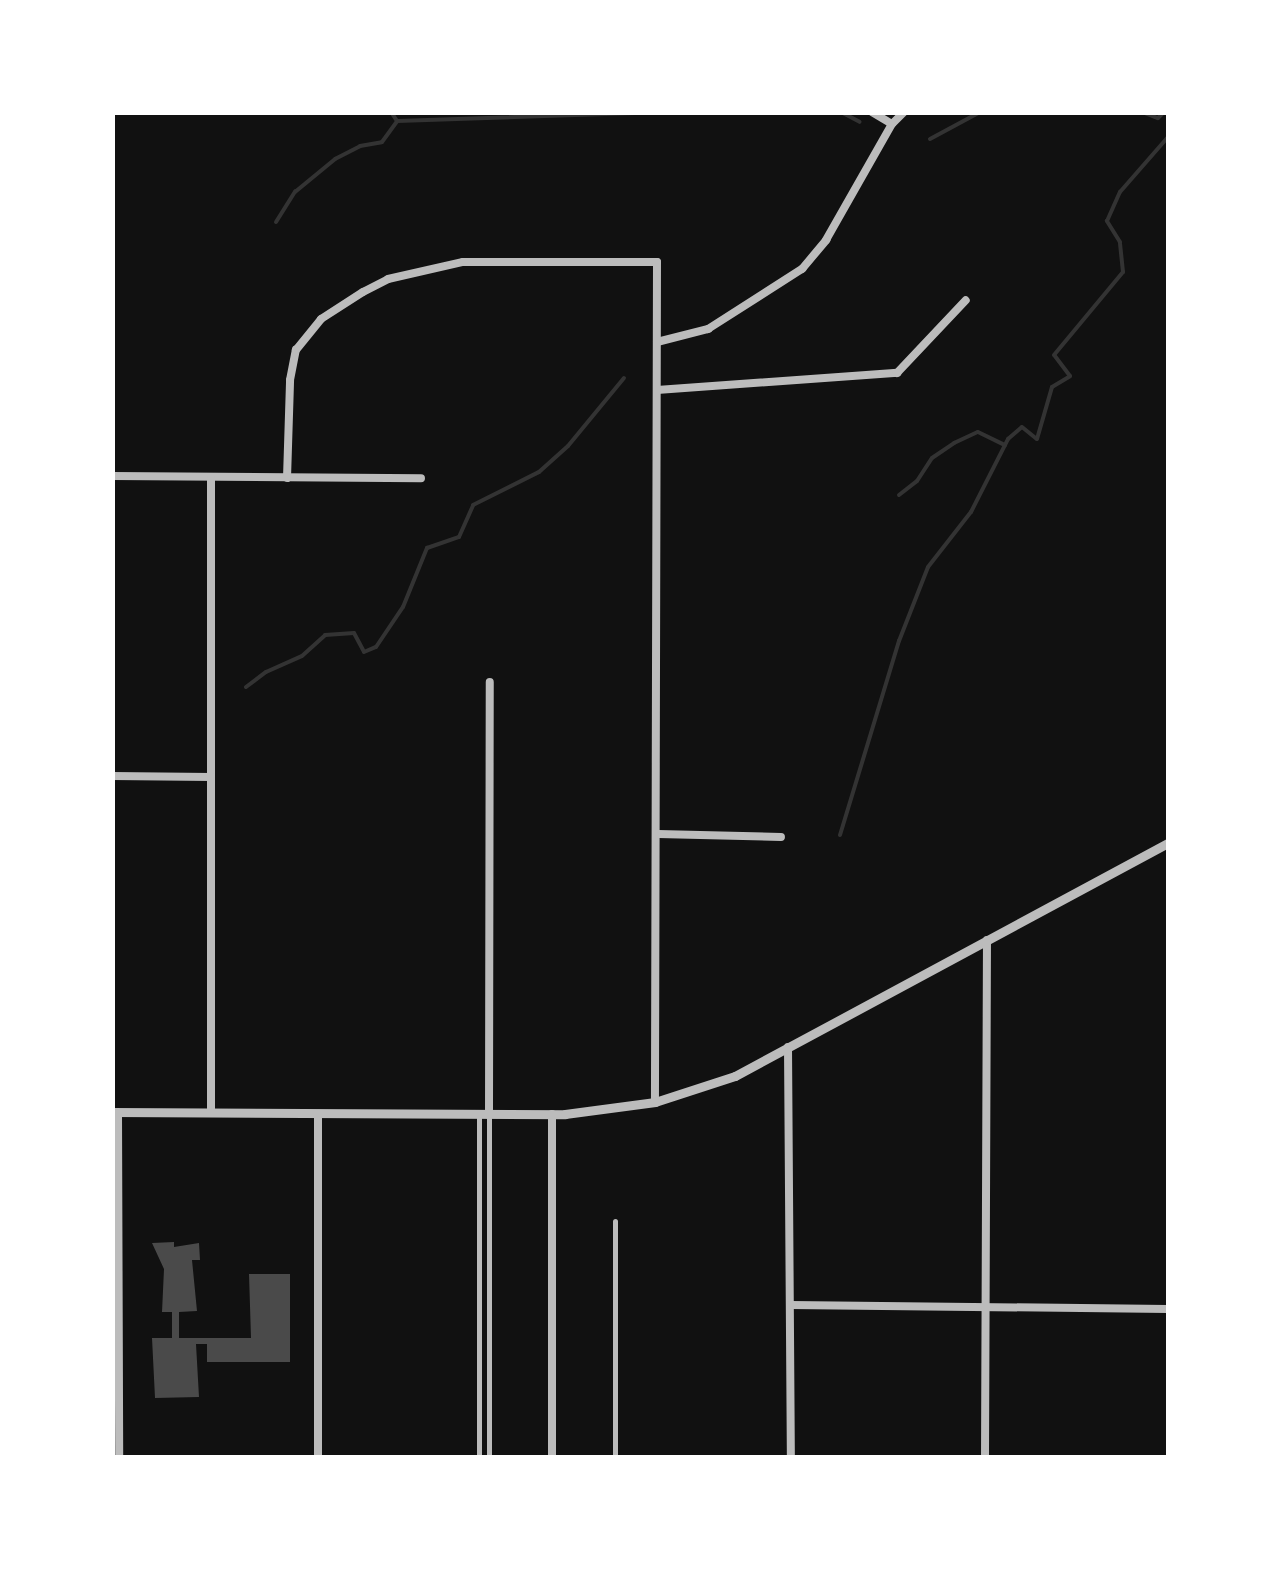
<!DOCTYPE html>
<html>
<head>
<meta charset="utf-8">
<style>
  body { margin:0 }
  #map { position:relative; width:1281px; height:1570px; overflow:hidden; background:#111; font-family:"Fira Sans",sans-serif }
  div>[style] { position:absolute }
  .stream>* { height:4px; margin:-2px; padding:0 2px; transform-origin:2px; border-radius:2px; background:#333 }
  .building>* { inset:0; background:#4a4a4a }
  .pedestrian>* { height:5px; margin:-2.5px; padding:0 2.5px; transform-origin:2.5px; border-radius:2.5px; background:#bcbcbc }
  .minor>* { height:8px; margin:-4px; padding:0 4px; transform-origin:4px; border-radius:4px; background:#bcbcbc }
  .tertiary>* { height:9px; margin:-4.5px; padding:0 4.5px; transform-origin:4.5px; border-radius:4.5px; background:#bcbcbc }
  span { translate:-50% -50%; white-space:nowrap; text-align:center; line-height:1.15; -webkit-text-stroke:8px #fff; paint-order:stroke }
  .frame { position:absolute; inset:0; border:115px solid #fff; pointer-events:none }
</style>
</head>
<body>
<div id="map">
  <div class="stream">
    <div style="left:391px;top:112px;width:11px;rotate:56deg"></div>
    <div style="left:397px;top:121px;width:276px;rotate:-1.9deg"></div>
    <div style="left:841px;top:112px;width:21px;rotate:28deg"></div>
    <div style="left:1142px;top:112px;width:17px;rotate:21deg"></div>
    <div style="left:1158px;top:118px;width:8px;rotate:-45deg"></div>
    <div style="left:930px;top:139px;width:57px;rotate:-28.4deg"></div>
    <div style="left:276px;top:222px;width:36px;rotate:-58deg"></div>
    <div style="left:295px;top:192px;width:52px;rotate:-39.5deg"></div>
    <div style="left:335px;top:159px;width:28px;rotate:-27deg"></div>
    <div style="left:360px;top:146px;width:22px;rotate:-10deg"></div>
    <div style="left:382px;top:142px;width:26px;rotate:-54deg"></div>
    <div style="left:899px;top:495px;width:23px;rotate:-38deg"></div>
    <div style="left:917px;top:481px;width:27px;rotate:-57deg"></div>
    <div style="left:932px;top:458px;width:27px;rotate:-34deg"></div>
    <div style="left:954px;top:443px;width:26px;rotate:-25deg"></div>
    <div style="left:978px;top:432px;width:30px;rotate:26deg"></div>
    <div style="left:246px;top:687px;width:25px;rotate:-37deg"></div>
    <div style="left:266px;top:672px;width:39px;rotate:-24deg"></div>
    <div style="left:302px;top:656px;width:31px;rotate:-42deg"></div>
    <div style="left:325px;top:635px;width:29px;rotate:-4deg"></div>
    <div style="left:354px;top:633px;width:21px;rotate:62deg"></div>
    <div style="left:364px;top:652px;width:13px;rotate:-23deg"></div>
    <div style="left:376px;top:647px;width:48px;rotate:-56deg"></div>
    <div style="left:403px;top:607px;width:64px;rotate:-67.9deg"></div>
    <div style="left:427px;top:548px;width:34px;rotate:-19deg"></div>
    <div style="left:459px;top:537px;width:35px;rotate:-66deg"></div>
    <div style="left:473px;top:505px;width:74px;rotate:-26.6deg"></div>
    <div style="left:539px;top:472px;width:39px;rotate:-42deg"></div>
    <div style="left:568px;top:446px;width:88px;rotate:-50.5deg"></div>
    <div style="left:840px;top:835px;width:203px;rotate:-73.1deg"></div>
    <div style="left:899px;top:641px;width:79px;rotate:-68.6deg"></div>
    <div style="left:928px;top:567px;width:70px;rotate:-52deg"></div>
    <div style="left:971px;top:512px;width:82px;rotate:-63.1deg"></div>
    <div style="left:1008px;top:439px;width:18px;rotate:-41deg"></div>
    <div style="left:1022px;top:427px;width:19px;rotate:39deg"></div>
    <div style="left:1037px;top:439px;width:54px;rotate:-73.9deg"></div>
    <div style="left:1052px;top:387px;width:21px;rotate:-31deg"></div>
    <div style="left:1070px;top:376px;width:26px;rotate:-127deg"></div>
    <div style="left:1054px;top:355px;width:108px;rotate:-50.3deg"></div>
    <div style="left:1123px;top:272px;width:30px;rotate:-96deg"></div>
    <div style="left:1120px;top:242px;width:25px;rotate:-122deg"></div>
    <div style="left:1107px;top:221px;width:32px;rotate:-66deg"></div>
    <div style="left:1120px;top:192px;width:73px;rotate:-48.9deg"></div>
  </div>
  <div class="building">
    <div style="clip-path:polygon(174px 1242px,174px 1247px,199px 1243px,200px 1260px,192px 1260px,197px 1311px,179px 1312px,179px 1338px,251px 1338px,249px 1274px,290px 1274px,290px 1362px,207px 1362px,207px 1344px,196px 1344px,199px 1397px,155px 1398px,152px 1338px,172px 1338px,172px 1312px,162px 1312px,164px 1269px,152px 1243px)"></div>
  </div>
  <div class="pedestrian">
    <div style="left:479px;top:1115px;width:343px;rotate:90deg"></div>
    <div style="left:489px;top:1458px;width:342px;rotate:-90deg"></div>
    <div style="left:615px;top:1458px;width:237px;rotate:-90deg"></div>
  </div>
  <div class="minor">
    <div style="left:872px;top:112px;width:23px;rotate:31deg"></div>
    <div style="left:657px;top:342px;width:53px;rotate:-14.3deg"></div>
    <div style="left:708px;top:329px;width:112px;rotate:-32.6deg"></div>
    <div style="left:802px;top:269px;width:38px;rotate:-50deg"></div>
    <div style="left:826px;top:240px;width:133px;rotate:-60.4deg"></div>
    <div style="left:892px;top:124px;width:17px;rotate:-45deg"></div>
    <div style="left:657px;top:390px;width:241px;rotate:-4.1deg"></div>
    <div style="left:897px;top:373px;width:100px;rotate:-46.6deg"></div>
    <div style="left:112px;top:476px;width:309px;rotate:0.4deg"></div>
    <div style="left:211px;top:478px;width:635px;rotate:90deg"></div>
    <div style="left:287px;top:478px;width:98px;rotate:-88.2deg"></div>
    <div style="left:290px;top:380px;width:31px;rotate:-79deg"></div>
    <div style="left:296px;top:350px;width:40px;rotate:-51deg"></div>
    <div style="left:321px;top:319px;width:50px;rotate:-32.7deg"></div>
    <div style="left:363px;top:292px;width:28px;rotate:-27deg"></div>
    <div style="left:388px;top:279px;width:77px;rotate:-12.8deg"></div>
    <div style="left:463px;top:262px;width:194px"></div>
    <div style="left:657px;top:262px;width:840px;rotate:90.14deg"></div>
    <div style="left:112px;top:776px;width:99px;rotate:0.6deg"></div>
    <div style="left:658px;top:834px;width:123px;rotate:1.4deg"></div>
    <div style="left:788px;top:1047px;width:411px;rotate:89.6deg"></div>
    <div style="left:118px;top:1113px;width:345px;rotate:89.8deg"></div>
    <div style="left:552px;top:1114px;width:344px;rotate:90deg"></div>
    <div style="left:318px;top:1115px;width:343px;rotate:90deg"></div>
    <div style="left:489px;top:1115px;width:433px;rotate:-89.9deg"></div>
    <div style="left:791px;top:1305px;width:377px;rotate:0.6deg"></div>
    <div style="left:985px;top:1458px;width:518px;rotate:-89.78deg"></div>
  </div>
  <div class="tertiary">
    <div style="left:112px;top:1112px;width:453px;rotate:0.3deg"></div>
    <div style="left:565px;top:1114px;width:91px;rotate:-7.6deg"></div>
    <div style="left:655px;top:1102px;width:84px;rotate:-18deg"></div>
    <div style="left:735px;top:1076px;width:492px;rotate:-28.3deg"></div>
  </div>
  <div class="frame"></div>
</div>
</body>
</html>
